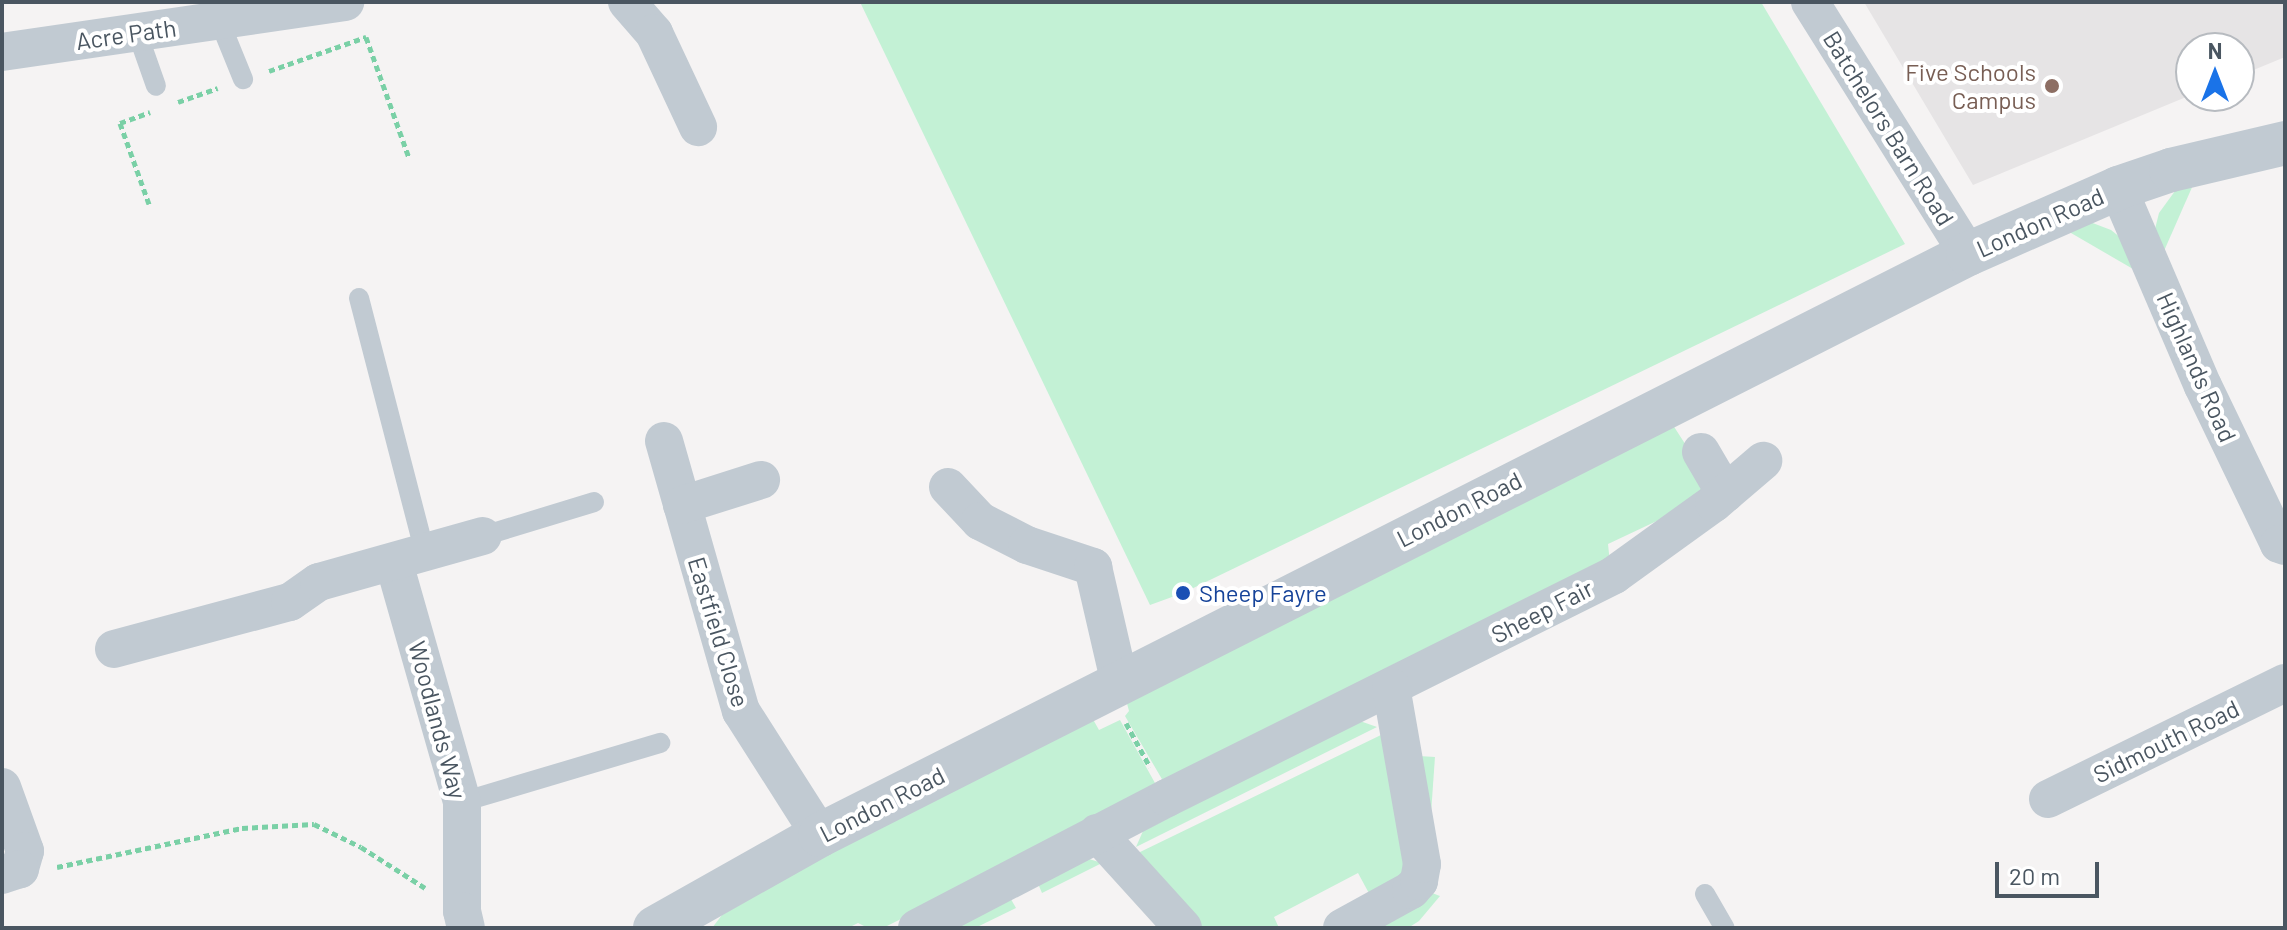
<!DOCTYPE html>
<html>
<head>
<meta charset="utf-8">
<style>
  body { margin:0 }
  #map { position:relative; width:2287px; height:930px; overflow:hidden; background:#f5f3f3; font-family:Barlow,sans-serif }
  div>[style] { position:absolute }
  .education>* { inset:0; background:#e6e4e5 }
  .green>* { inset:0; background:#c3f1d5; transform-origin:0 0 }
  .path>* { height:5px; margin-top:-2.5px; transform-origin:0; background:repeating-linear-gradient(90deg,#7ad0a6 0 6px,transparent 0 10px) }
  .service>* { height:20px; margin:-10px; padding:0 10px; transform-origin:10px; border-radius:10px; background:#c1cad2 }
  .minor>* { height:38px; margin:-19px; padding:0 19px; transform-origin:19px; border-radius:19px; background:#c1cad2 }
  .tertiary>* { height:44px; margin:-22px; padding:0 22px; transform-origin:22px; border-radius:22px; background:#c1cad2 }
  .dots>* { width:22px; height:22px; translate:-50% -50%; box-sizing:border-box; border:4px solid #fff; border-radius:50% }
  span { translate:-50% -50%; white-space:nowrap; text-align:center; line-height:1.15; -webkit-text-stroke:8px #fff; paint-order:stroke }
  .street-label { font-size:24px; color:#4a5661 }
  .education-label { font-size:24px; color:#785e54 }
  .right { translate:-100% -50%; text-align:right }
  .transit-label { font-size:24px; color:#164399 }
  .left { translate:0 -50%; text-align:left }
  .frame { position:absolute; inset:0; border:4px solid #4a5661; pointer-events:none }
  .north { position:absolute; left:2175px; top:32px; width:80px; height:80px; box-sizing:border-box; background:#fff; border:2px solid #b7bbc0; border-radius:50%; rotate:0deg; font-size:22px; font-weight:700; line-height:32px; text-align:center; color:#4a5661 }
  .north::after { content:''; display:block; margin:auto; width:28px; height:36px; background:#1a73e8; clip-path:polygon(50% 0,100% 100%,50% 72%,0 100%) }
  .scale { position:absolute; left:1995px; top:862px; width:104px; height:36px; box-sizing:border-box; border:4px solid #4a5661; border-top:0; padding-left:10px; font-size:24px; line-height:28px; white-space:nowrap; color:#4a5661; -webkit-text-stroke:6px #fff; paint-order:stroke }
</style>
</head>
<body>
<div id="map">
  <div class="education">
    <div style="clip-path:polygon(1864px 2px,2285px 2px,2285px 57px,2239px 76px,2239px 48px,2191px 48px,2191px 95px,1973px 185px)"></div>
  </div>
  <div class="green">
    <div style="clip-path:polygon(860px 2px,1761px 2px,1905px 244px,1183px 593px,1150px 605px)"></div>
    <div style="clip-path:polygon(2193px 185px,2164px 251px,2155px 229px,2159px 213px,2175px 191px)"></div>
    <div style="clip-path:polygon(2090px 222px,2111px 230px,2121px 238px,2133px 269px,2071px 233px,2069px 226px)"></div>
    <div style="clip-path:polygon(1669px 419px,1691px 453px,1706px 486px,1695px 503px,1608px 544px,1610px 563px,1166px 786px,1125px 716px,1129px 711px,1125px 696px)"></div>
    <div style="clip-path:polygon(1090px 714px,1099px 730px,1120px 720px,1155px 783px,1146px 796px,883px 928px,868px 928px,858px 923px,848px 928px,712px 928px,722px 915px,859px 835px)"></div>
    <div style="clip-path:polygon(1360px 721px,1377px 727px,1136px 847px,1143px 831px)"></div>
    <div style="clip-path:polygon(1383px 734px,1406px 863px,1397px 884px,1371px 897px,1358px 873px,1274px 917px,1279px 928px,1200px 928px,1138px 853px)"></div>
    <div style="left:1419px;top:756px;width:16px;height:82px;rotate:4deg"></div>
    <div style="clip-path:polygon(1089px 859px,1102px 863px,1042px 893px,1036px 879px)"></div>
    <div style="clip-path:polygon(1424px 890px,1440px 896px,1419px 921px,1408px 928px,1372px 928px)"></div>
    <div style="clip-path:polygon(1008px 894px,1016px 908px,975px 928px,940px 928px)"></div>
  </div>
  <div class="path">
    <div style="left:269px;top:71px;width:103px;rotate:-19.3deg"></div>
    <div style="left:366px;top:37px;width:128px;rotate:70.4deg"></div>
    <div style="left:178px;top:102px;width:42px;rotate:-19.3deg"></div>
    <div style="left:149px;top:204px;width:86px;rotate:-109.7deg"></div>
    <div style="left:120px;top:123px;width:32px;rotate:-20deg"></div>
    <div style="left:1126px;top:723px;width:50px;rotate:61.4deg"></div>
    <div style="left:57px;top:867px;width:189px;rotate:-11.9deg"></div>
    <div style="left:242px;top:828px;width:72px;rotate:-3.2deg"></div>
    <div style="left:314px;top:824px;width:52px;rotate:26.1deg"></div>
    <div style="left:361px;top:847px;width:76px;rotate:32.6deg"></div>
  </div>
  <div class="service">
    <div style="left:219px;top:20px;width:64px;rotate:67.9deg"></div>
    <div style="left:137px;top:32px;width:57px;rotate:70.6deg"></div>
    <div style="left:359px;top:298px;width:264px;rotate:75.5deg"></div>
    <div style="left:483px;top:536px;width:116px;rotate:-17deg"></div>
    <div style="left:462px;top:802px;width:207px;rotate:-16.6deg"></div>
    <div style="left:1705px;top:894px;width:39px;rotate:60deg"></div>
  </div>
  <div class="minor">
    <div style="left:627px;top:2px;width:41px;rotate:48.9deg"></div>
    <div style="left:654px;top:33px;width:104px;rotate:64.9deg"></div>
    <div style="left:1810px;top:2px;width:297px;rotate:57.9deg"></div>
    <div style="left:2px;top:52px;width:347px;rotate:-8.3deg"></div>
    <div style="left:2118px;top:188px;width:215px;rotate:66.8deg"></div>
    <div style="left:2203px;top:386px;width:175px;rotate:64.3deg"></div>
    <div style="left:2279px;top:544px;width:6px;rotate:18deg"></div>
    <div style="left:664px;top:441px;width:281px;rotate:74.1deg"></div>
    <div style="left:741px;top:711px;width:147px;rotate:57.5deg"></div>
    <div style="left:1701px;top:452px;width:48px;rotate:59.7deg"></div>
    <div style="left:948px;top:487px;width:47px;rotate:46.7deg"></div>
    <div style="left:980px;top:521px;width:53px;rotate:27.1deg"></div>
    <div style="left:1027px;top:545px;width:70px;rotate:18.4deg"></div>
    <div style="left:1093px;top:567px;width:120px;rotate:77deg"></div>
    <div style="left:682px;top:505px;width:83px;rotate:-17.6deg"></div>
    <div style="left:394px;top:563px;width:248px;rotate:74.1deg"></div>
    <div style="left:462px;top:802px;width:109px;rotate:90deg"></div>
    <div style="left:462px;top:911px;width:17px;rotate:77deg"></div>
    <div style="left:114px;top:649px;width:182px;rotate:-15deg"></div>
    <div style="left:290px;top:602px;width:35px;rotate:-35deg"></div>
    <div style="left:319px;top:582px;width:170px;rotate:-15.7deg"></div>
    <div style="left:2px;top:787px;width:68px;rotate:70.2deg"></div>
    <div style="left:25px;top:851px;width:19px;rotate:106deg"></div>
    <div style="left:20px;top:869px;width:19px;rotate:162deg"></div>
    <div style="left:2048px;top:799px;width:264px;rotate:-26.1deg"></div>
    <div style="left:1097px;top:833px;width:128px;rotate:47.8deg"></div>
    <div style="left:917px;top:928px;width:282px;rotate:-27.5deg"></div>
    <div style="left:1167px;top:798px;width:500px;rotate:-26.5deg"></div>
    <div style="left:1614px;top:575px;width:123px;rotate:-35.8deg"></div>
    <div style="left:1714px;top:503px;width:65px;rotate:-40.6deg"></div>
    <div style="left:1342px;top:928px;width:79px;rotate:-28.8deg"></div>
    <div style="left:1411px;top:890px;width:12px;rotate:-48deg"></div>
    <div style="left:1419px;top:881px;width:17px;rotate:-80deg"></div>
    <div style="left:1422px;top:864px;width:180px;rotate:-99.9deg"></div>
  </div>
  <div class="tertiary">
    <div style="left:655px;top:928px;width:189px;rotate:-29.4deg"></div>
    <div style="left:820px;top:835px;width:1287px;rotate:-26.84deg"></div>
    <div style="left:1968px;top:254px;width:164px;rotate:-23.7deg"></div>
    <div style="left:2118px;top:188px;width:56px;rotate:-18.8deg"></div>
    <div style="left:2171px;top:170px;width:117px;rotate:-13.3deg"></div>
  </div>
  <div class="dots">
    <div style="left:2052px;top:86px;background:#8d6e63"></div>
    <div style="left:1183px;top:593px;background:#1a4fb4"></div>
  </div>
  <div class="street-label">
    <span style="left:126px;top:34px;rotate:-8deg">Acre Path</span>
    <span style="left:1889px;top:128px;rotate:58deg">Batchelors Barn Road</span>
    <span style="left:2040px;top:222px;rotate:-24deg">London Road</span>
    <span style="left:2197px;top:367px;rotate:66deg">Highlands Road</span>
    <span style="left:1459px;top:509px;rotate:-27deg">London Road</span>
    <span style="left:1542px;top:611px;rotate:-27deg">Sheep Fair</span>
    <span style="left:719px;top:632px;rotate:73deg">Eastfield Close</span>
    <span style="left:438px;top:720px;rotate:75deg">Woodlands Way</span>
    <span style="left:2166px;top:741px;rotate:-26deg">Sidmouth Road</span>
    <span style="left:882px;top:804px;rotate:-27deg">London Road</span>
  </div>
  <div class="education-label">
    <span class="right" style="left:2036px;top:86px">Five Schools<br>Campus</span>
  </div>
  <div class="transit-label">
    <span class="left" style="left:1199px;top:593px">Sheep Fayre</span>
  </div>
  <div class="frame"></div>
  <div class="north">N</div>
  <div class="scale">20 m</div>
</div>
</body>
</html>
